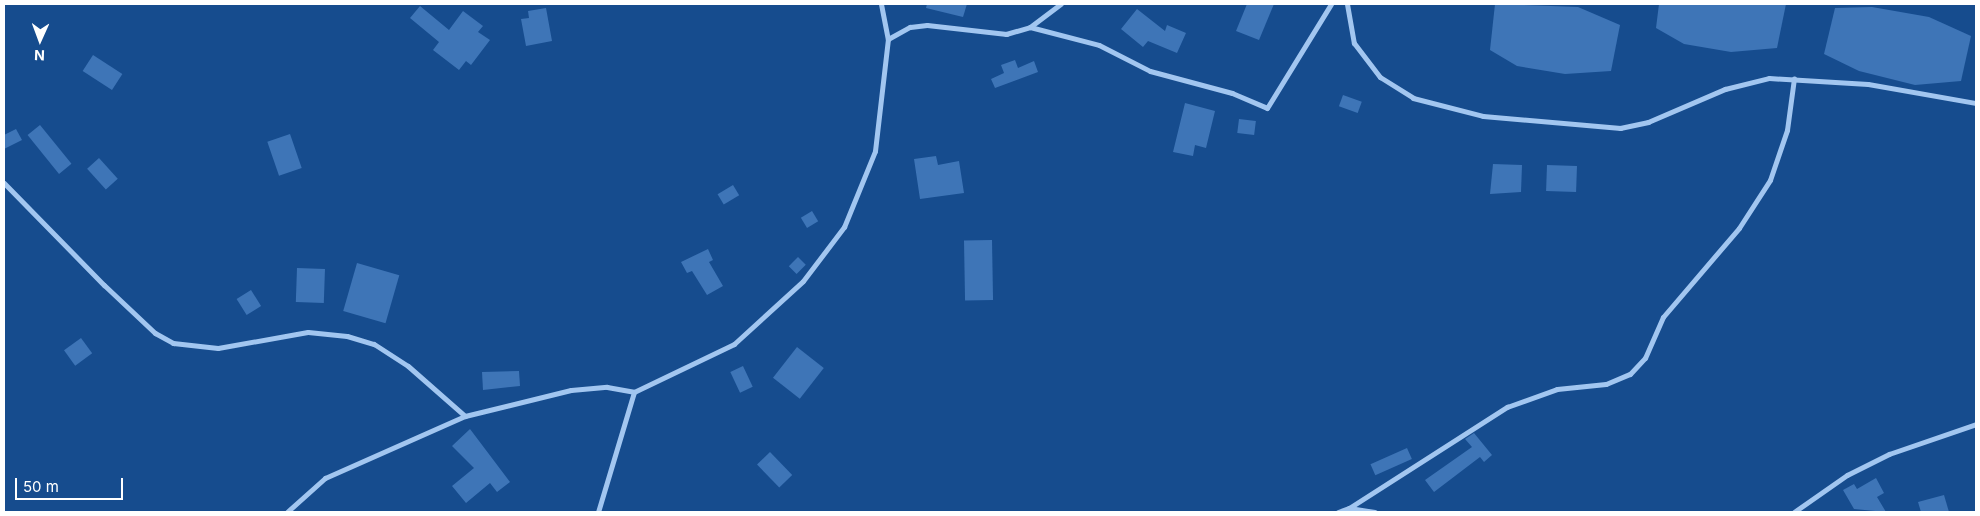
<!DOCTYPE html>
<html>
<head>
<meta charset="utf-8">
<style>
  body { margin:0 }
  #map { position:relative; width:1980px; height:516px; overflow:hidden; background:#164c8e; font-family:Inter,sans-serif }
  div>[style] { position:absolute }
  .building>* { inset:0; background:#3e75b7; transform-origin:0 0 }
  .street>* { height:5px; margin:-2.5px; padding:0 2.5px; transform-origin:2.5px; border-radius:2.5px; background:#a2c6f0 }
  span { translate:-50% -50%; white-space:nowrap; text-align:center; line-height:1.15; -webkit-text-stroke:4px #164c8e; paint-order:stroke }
  .frame { position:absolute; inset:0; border:5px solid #fff; pointer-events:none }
  .north { position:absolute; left:15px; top:15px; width:50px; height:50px; -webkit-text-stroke:4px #164c8e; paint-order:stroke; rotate:182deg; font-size:14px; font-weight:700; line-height:20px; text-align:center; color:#fff }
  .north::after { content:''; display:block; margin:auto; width:18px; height:22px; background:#fff; clip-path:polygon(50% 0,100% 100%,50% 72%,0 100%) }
  .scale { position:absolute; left:15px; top:478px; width:108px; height:22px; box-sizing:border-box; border:2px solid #fff; border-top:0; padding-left:6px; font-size:15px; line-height:18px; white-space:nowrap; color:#fff; -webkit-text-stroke:4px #164c8e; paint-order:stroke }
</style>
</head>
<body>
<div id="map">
  <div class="building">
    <div style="clip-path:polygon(927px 4px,967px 4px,963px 17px,926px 8px)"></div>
    <div style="clip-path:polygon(1247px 4px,1274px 4px,1259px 40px,1236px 31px)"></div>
    <div style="clip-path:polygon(1495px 4px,1578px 7px,1620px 25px,1611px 71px,1565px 74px,1517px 66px,1490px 50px)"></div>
    <div style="clip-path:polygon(1659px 4px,1786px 4px,1777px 48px,1731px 52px,1684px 44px,1656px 28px)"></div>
    <div style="clip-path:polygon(420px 6px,449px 30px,463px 11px,483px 26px,478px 32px,490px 40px,471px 65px,466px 61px,459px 70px,433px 50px,439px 42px,410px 18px)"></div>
    <div style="clip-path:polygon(1872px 7px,1929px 17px,1971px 36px,1961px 81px,1915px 85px,1859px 71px,1824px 54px,1835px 8px)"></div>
    <div style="clip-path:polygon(546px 8px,552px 41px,526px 46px,521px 19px,529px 18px,528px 11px)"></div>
    <div style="clip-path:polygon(1137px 9px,1165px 31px,1167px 25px,1186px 33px,1177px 53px,1148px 41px,1143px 47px,1121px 29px)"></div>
    <div style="left:93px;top:55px;width:35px;height:19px;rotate:33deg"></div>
    <div style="clip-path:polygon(1015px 60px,1018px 68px,1034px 61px,1038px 72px,995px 88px,991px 79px,1004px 73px,1001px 65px)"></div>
    <div style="left:1343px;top:95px;width:20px;height:12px;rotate:20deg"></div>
    <div style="clip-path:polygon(1185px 103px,1215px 111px,1206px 148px,1195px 145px,1193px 156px,1173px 152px)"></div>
    <div style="left:1239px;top:119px;width:17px;height:14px;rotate:7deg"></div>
    <div style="left:40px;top:125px;width:50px;height:16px;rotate:51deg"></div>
    <div style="clip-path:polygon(16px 129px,22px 140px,4px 149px,4px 135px)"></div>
    <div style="left:290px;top:134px;width:36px;height:24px;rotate:71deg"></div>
    <div style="clip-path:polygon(936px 156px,938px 165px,959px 161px,964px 193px,920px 199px,914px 159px)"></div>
    <div style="left:99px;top:158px;width:28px;height:16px;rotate:48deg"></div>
    <div style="clip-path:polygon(1493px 164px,1522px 165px,1521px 192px,1490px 194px)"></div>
    <div style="left:1547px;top:165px;width:30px;height:26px;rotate:2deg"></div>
    <div style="left:733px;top:185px;width:12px;height:18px;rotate:59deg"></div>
    <div style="left:812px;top:211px;width:12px;height:13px;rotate:59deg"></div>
    <div style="left:992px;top:240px;width:60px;height:28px;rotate:89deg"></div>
    <div style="clip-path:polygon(708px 249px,713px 260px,709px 262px,723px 286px,707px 295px,692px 271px,687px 273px,681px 262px)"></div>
    <div style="left:798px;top:257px;width:11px;height:13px;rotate:45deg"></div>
    <div style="left:357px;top:263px;width:44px;height:50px;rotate:16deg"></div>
    <div style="left:297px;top:268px;width:28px;height:34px;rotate:2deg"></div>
    <div style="left:251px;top:290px;width:19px;height:17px;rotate:58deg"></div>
    <div style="left:81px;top:338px;width:19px;height:21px;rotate:54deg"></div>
    <div style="left:797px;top:347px;width:34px;height:39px;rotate:38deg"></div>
    <div style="left:743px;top:366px;width:23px;height:14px;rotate:65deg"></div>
    <div style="clip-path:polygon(519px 371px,520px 386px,483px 390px,482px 372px)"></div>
    <div style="clip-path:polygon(470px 429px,510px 482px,497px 492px,490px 483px,466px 503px,452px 486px,474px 468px,452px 446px)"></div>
    <div style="clip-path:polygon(1474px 433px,1492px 455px,1484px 462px,1480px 457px,1434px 492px,1425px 480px,1472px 447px,1465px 439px)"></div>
    <div style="left:1407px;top:448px;width:12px;height:40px;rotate:66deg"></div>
    <div style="left:770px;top:452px;width:32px;height:18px;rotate:46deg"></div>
    <div style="clip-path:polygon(1876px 478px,1884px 493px,1877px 497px,1886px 512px,1854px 509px,1843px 490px,1854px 484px,1857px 489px)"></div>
    <div style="clip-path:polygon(1944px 495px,1949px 512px,1921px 512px,1918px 502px)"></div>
  </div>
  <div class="street">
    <div style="left:881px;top:4px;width:36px;rotate:79deg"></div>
    <div style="left:1347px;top:4px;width:40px;rotate:80deg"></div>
    <div style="left:1354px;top:43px;width:43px;rotate:52.6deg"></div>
    <div style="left:1380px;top:77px;width:39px;rotate:32deg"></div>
    <div style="left:1413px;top:98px;width:72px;rotate:14.4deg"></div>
    <div style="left:1483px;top:116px;width:138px;rotate:5deg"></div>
    <div style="left:1620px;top:128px;width:29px;rotate:-12deg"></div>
    <div style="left:1648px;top:122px;width:84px;rotate:-23.2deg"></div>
    <div style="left:1725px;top:89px;width:45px;rotate:-14deg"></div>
    <div style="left:1769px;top:78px;width:99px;rotate:3.5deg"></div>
    <div style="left:1868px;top:84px;width:110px;rotate:10deg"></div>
    <div style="left:1030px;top:27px;width:71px;rotate:14.6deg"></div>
    <div style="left:1099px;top:45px;width:57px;rotate:27deg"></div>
    <div style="left:1150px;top:71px;width:85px;rotate:15deg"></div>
    <div style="left:1232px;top:93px;width:38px;rotate:23deg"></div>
    <div style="left:1267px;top:108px;width:122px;rotate:-58.4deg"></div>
    <div style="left:4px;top:183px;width:143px;rotate:45.6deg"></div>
    <div style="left:104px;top:285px;width:70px;rotate:43.3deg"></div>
    <div style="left:155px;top:333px;width:21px;rotate:29deg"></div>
    <div style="left:173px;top:343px;width:45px;rotate:6.3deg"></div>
    <div style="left:218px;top:348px;width:91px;rotate:-10.1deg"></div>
    <div style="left:308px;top:332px;width:39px;rotate:6deg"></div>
    <div style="left:347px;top:336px;width:28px;rotate:17deg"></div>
    <div style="left:374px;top:344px;width:40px;rotate:32.9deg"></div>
    <div style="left:408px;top:366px;width:76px;rotate:41.3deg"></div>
    <div style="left:1349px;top:508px;width:188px;rotate:-32.6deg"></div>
    <div style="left:1507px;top:407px;width:53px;rotate:-19.8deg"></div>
    <div style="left:1557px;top:389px;width:49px;rotate:-5.8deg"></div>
    <div style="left:1606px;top:384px;width:26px;rotate:-23deg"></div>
    <div style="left:1630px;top:374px;width:22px;rotate:-47deg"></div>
    <div style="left:1645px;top:358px;width:45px;rotate:-66.3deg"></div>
    <div style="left:1663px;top:317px;width:117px;rotate:-49.5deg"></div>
    <div style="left:1739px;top:228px;width:57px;rotate:-57.1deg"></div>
    <div style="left:1770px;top:180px;width:53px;rotate:-71.2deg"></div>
    <div style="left:1787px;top:130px;width:52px;rotate:-82.3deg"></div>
    <div style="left:287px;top:512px;width:51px;rotate:-41.8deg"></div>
    <div style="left:325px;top:478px;width:153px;rotate:-23.9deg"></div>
    <div style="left:465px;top:416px;width:109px;rotate:-13.8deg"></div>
    <div style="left:571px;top:390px;width:36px;rotate:-5deg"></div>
    <div style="left:607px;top:387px;width:27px;rotate:10deg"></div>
    <div style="left:598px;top:512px;width:125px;rotate:-73.3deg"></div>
    <div style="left:634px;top:392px;width:111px;rotate:-25.6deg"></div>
    <div style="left:734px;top:344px;width:93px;rotate:-42.4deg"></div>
    <div style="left:803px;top:281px;width:68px;rotate:-52.8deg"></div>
    <div style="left:844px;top:227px;width:82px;rotate:-67.8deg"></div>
    <div style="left:875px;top:151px;width:113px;rotate:-83.4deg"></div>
    <div style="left:888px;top:39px;width:25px;rotate:-29deg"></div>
    <div style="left:910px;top:27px;width:17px;rotate:-7deg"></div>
    <div style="left:927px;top:25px;width:80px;rotate:6.5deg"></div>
    <div style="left:1006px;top:34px;width:25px;rotate:-16deg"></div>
    <div style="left:1030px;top:27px;width:39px;rotate:-37deg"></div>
    <div style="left:1338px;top:512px;width:12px;rotate:-20deg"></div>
    <div style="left:1349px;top:508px;width:26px;rotate:9deg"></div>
    <div style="left:1794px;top:512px;width:65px;rotate:-34.9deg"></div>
    <div style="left:1847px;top:475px;width:47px;rotate:-26.6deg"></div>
    <div style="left:1889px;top:454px;width:92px;rotate:-19deg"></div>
  </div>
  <div class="frame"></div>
  <div class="north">N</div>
  <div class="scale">50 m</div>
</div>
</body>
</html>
